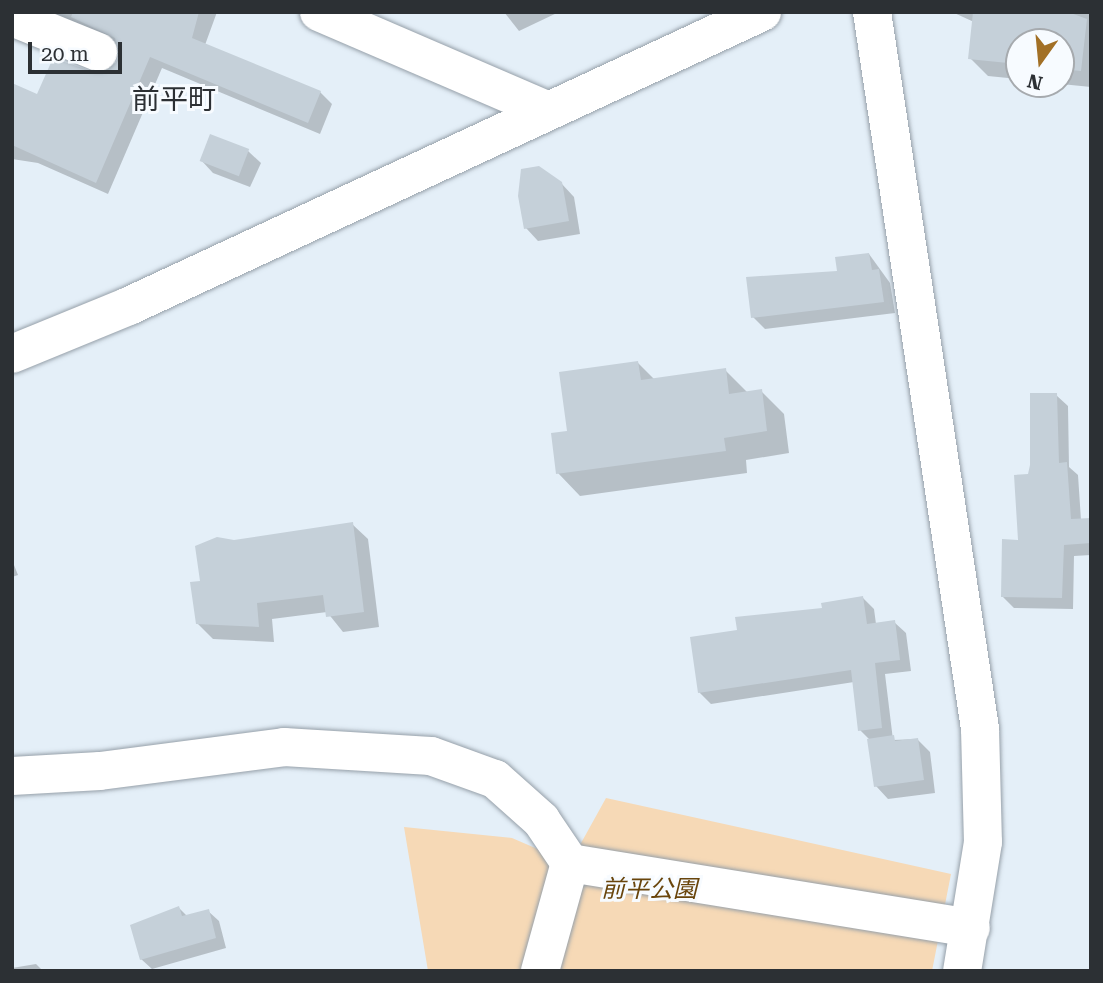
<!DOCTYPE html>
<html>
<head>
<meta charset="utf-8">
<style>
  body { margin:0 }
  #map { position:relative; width:1103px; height:983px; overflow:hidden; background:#e4eff8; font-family:"Roboto Serif","Noto Sans JP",serif }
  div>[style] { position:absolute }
  .green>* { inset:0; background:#f6d9b6 }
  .shadow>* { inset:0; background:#0003 }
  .building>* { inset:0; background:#c5d0d9; transform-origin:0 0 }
  .roads { filter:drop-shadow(0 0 2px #96a0a9) drop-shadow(0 0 2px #96a0a9) }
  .minor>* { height:38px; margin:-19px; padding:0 19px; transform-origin:19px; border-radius:19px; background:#fff }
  span { translate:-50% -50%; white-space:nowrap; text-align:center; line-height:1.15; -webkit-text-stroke:6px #f7fbff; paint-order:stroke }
  .park-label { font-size:24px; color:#69450c; font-style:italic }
  .quarter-label { font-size:28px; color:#2c3034 }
  .frame { position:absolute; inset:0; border:14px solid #2c3034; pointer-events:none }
  .north { position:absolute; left:1005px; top:28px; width:70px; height:70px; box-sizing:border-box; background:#f7fbff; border:2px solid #a6aaae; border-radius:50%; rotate:195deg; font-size:19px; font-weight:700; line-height:28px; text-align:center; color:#2c3034 }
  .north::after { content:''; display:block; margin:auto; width:24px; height:32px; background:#a27026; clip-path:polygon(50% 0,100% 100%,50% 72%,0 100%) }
  .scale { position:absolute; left:28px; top:42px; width:94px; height:32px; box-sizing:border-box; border:4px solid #2c3034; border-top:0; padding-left:9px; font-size:21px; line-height:24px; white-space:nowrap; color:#2c3034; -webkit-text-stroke:5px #f7fbff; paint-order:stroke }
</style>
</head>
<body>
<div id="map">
  <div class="green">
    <div style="clip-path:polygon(606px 798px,951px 874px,932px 971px,428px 971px,404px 827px,512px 838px,570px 863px)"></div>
  </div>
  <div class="shadow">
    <div style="clip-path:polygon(52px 12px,217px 12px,205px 45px,320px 92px,332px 104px,320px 134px,162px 68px,108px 194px,38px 163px,12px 159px,12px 85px,38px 97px,90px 74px,112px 71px,122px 50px)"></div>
    <div style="clip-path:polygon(504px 12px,559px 12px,519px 31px)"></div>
    <div style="clip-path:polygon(952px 12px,1091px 12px,1091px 87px,1061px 84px,1061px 42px,1019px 42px,1019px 79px,988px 76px,970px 58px,974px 22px)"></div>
    <div style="clip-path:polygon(248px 151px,261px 163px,250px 187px,213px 173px,201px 160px)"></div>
    <div style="clip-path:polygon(561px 183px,574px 197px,580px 234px,538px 241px,526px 228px)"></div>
    <div style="clip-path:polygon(869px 254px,890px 283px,895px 313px,765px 329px,753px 317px)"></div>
    <div style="clip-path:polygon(638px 363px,655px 380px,725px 370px,748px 393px,761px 391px,784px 414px,789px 453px,746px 460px,747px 473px,580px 496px,558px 473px,569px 433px)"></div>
    <div style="clip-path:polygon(1056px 395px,1068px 406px,1069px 467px,1078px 475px,1081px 520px,1091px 521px,1091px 555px,1074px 556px,1073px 609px,1014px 608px,1003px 597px,1020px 541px,1029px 475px)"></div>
    <div style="clip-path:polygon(352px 524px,368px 539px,379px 627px,343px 632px,327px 612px,272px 619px,274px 642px,213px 639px,197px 623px,202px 582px,234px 542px)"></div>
    <div style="clip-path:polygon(12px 560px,18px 575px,12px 577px)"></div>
    <div style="clip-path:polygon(863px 598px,874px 609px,876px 624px,894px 622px,906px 633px,911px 671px,885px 674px,893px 740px,917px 739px,930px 752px,935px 793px,888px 799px,876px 786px,869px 739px,860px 730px,854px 682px,711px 704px,699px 692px,739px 632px)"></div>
    <div style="clip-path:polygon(179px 908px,187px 916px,208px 911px,219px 921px,226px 948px,152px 969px,141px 959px)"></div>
    <div style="clip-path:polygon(36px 964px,43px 971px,12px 971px,12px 968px)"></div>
  </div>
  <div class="building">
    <div style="clip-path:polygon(73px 12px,199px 12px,192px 38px,321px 91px,308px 123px,150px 57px,96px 183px,12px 145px,12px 83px,37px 94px,53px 58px,100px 74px,118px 61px,115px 38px,71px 17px)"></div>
    <div style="clip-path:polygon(973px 12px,1068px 12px,1087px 19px,1081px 71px,1061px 69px,1061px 42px,1019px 42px,1019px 64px,968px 59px)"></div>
    <div style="left:210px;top:134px;width:42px;height:29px;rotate:21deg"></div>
    <div style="clip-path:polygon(539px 166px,562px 182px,569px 221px,524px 229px,518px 196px,521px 169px)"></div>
    <div style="clip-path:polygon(869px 253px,872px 270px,879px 269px,884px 302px,751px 318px,746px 277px,837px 271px,835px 257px)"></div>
    <div style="clip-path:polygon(638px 361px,641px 380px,726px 368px,729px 394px,762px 389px,767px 431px,724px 438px,726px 451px,556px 474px,551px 433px,567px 431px,559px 372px)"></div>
    <div style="clip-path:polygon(1030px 393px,1057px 393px,1059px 463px,1067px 462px,1071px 519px,1091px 518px,1091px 543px,1064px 545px,1062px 598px,1001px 597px,1002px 539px,1018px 540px,1014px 475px,1028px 474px,1030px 465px)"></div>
    <div style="clip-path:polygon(353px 522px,364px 612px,326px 617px,323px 595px,257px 603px,259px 627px,196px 624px,190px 582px,200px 581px,195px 546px,217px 537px,234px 540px)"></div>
    <div style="clip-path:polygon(863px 596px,867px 624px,895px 620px,900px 660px,875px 663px,882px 728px,858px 731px,851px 670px,698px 693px,690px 637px,737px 630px,735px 617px,822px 608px,821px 603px)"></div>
    <div style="clip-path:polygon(894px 735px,895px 741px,918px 738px,924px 780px,874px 787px,867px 739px)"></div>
    <div style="clip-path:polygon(179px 906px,182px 916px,209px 909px,216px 938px,140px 960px,130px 925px)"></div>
  </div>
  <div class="roads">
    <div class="minor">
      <div style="left:319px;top:12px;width:248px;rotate:23.3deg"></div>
      <div style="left:872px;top:12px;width:725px;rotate:81.43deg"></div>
      <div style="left:980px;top:729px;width:113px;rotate:88.5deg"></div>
      <div style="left:983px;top:842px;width:131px;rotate:99.2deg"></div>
      <div style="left:12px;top:17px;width:93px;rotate:22.1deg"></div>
      <div style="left:12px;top:354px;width:126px;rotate:-22.3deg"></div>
      <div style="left:129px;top:306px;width:698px;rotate:-24.91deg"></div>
      <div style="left:12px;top:776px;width:88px;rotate:-3.3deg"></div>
      <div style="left:100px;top:771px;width:186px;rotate:-7.4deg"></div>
      <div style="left:284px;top:747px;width:147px;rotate:3.5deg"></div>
      <div style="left:431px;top:756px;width:68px;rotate:19.8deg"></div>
      <div style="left:495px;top:779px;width:62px;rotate:41.7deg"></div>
      <div style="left:541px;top:820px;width:52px;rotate:56deg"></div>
      <div style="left:570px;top:863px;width:406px;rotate:9.2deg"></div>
      <div style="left:540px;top:971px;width:112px;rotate:-74.5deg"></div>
    </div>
  </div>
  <div class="park-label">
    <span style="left:649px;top:890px">前平公園</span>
  </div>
  <div class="quarter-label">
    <span style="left:174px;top:100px">前平町</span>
  </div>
  <div class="frame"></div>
  <div class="north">N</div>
  <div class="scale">20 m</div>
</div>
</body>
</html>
